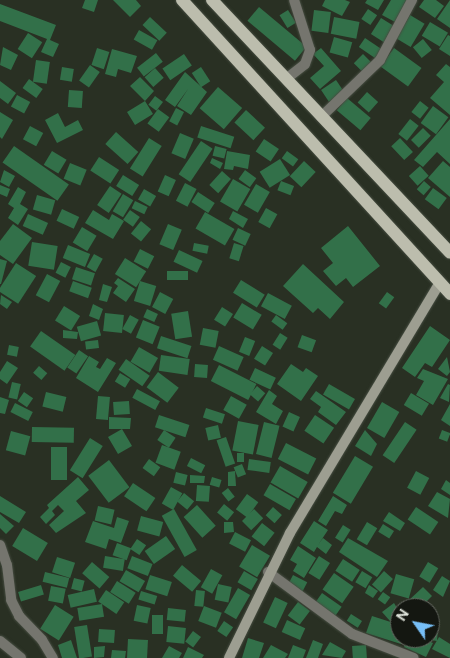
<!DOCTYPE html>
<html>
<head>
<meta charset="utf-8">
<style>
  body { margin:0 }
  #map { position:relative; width:450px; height:658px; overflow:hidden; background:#293023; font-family:Figtree,sans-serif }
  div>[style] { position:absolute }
  .building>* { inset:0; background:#327049; transform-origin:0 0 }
  .roads { filter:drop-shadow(0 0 1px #464d41) drop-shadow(0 0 1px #464d41) }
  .street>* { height:10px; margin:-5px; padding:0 5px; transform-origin:5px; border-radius:5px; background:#75756e }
  .secondary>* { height:10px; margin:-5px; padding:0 5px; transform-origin:5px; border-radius:5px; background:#9d9e91 }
  .primary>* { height:12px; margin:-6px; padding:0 6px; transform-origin:6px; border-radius:6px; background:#bcbdad }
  span { translate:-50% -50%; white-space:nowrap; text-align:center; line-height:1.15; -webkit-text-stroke:4.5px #141711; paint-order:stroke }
  .north { position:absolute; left:390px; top:598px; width:50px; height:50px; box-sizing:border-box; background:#141711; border:1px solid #666962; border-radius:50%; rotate:303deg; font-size:14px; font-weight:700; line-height:20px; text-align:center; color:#e0e5dc }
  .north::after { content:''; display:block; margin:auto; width:18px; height:22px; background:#77bff7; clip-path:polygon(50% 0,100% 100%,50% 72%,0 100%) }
</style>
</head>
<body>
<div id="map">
  <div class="building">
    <div style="clip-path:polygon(85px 0,98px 0,94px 12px,82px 8px)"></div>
    <div style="clip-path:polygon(113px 0,136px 0,141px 6px,130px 17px)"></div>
    <div style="clip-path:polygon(325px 0,345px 0,350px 2px,342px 16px,322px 6px)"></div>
    <div style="clip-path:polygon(367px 0,384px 0,378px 10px,365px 3px)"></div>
    <div style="clip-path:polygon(391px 0,408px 0,395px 22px,382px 15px)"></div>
    <div style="clip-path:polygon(424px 0,436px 0,444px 6px,435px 18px,419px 7px)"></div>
    <div style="clip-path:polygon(450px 0,450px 28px,437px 19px)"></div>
    <div style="clip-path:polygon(0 4px,56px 25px,50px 40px,59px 44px,53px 57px,41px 52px,47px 39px,0 21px)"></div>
    <div style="left:259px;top:7px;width:62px;height:18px;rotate:40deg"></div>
    <div style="left:368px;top:9px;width:11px;height:12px;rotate:34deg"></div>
    <div style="left:288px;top:10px;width:15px;height:10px;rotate:58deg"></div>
    <div style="left:314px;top:10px;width:17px;height:21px;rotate:7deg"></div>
    <div style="left:410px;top:15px;width:17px;height:27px;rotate:31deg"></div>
    <div style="left:150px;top:17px;width:23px;height:11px;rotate:43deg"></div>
    <div style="left:334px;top:17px;width:26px;height:17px;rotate:11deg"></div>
    <div style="left:381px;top:18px;width:19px;height:19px;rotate:32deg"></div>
    <div style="left:430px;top:22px;width:21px;height:16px;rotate:31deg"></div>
    <div style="left:139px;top:30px;width:21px;height:11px;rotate:29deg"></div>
    <div style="left:28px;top:33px;width:17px;height:19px;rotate:33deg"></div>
    <div style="clip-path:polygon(448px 35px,450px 36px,450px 56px,439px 49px)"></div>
    <div style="left:334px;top:37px;width:19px;height:16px;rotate:16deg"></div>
    <div style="left:365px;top:38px;width:22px;height:11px;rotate:34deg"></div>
    <div style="left:423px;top:39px;width:14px;height:13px;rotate:51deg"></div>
    <div style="clip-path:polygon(3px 47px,18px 55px,11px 70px,0 65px)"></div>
    <div style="left:97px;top:48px;width:13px;height:18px;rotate:18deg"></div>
    <div style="clip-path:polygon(321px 48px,341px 71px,320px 89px,310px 78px,324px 66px,313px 54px)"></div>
    <div style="left:394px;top:48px;width:34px;height:23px;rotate:36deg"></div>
    <div style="clip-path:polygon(112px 49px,137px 56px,131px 73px,118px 69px,116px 77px,105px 74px)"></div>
    <div style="left:156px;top:53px;width:11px;height:24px;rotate:52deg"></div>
    <div style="left:184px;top:54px;width:14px;height:26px;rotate:56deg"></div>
    <div style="left:363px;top:54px;width:14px;height:13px;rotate:45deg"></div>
    <div style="left:36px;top:60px;width:14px;height:22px;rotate:8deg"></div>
    <div style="clip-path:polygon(446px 64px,450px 67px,450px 115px,430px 98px,444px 82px,436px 75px)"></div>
    <div style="left:90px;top:65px;width:12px;height:19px;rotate:35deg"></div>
    <div style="left:62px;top:67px;width:12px;height:13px;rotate:9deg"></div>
    <div style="left:201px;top:67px;width:17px;height:11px;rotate:57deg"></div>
    <div style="left:155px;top:68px;width:13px;height:14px;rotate:48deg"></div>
    <div style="clip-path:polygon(185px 72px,207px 92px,191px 115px,177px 106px,188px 89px,175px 107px,165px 100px)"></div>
    <div style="clip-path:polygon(140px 77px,154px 91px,145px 101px,153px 114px,135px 125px,127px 112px,145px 101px,130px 86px)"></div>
    <div style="left:29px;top:79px;width:17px;height:11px;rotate:36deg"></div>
    <div style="left:336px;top:80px;width:14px;height:18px;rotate:56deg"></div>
    <div style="clip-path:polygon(0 81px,16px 93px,8px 104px,0 98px)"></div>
    <div style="left:218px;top:87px;width:32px;height:28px;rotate:41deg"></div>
    <div style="left:69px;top:90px;width:14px;height:17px;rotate:4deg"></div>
    <div style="left:367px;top:92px;width:15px;height:14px;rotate:42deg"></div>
    <div style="left:17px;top:95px;width:15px;height:13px;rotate:28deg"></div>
    <div style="left:155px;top:96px;width:10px;height:11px;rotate:37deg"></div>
    <div style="left:347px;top:98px;width:31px;height:16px;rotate:40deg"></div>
    <div style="left:420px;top:101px;width:11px;height:14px;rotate:38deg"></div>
    <div style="left:433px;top:106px;width:19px;height:21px;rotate:36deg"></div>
    <div style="left:176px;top:108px;width:9px;height:15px;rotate:27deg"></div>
    <div style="left:158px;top:109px;width:14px;height:18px;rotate:36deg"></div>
    <div style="left:246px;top:110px;width:26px;height:17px;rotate:43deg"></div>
    <div style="clip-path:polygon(0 112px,13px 120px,2px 139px,0 137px)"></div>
    <div style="clip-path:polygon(58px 113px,65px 127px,78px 120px,83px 130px,57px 143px,45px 120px)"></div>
    <div style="left:410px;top:119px;width:11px;height:19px;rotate:38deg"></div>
    <div style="clip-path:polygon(450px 119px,450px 164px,437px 152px,423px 167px,414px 160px)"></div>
    <div style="left:30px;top:126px;width:15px;height:15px;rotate:28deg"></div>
    <div style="left:201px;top:126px;width:35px;height:12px;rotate:18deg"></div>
    <div style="left:423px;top:128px;width:11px;height:17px;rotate:45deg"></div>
    <div style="left:116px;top:132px;width:30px;height:16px;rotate:42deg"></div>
    <div style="left:180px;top:133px;width:15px;height:22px;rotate:23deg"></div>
    <div style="left:149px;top:138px;width:15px;height:36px;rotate:32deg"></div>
    <div style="left:400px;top:138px;width:19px;height:12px;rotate:47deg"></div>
    <div style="left:264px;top:139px;width:18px;height:15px;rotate:34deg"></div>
    <div style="left:201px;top:141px;width:14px;height:40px;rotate:34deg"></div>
    <div style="left:14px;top:146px;width:67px;height:20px;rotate:35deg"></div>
    <div style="left:215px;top:146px;width:12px;height:10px;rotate:14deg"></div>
    <div style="left:52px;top:151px;width:17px;height:16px;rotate:31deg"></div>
    <div style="clip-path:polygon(227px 151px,250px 155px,248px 169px,234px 166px,233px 170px,224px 169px)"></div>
    <div style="left:287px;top:151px;width:14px;height:9px;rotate:36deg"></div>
    <div style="left:99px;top:157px;width:24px;height:16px;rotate:33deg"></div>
    <div style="clip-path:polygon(212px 158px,223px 163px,220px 169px,210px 163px)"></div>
    <div style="left:280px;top:159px;width:19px;height:24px;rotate:58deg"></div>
    <div style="left:304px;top:161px;width:16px;height:21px;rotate:43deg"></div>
    <div style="clip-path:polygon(443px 161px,450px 167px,450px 197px,428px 178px)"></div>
    <div style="left:70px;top:163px;width:18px;height:17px;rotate:22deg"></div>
    <div style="left:420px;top:166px;width:13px;height:15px;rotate:48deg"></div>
    <div style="clip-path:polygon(4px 170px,15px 176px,9px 187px,0 182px)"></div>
    <div style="left:245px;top:170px;width:14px;height:11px;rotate:36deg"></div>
    <div style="left:222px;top:171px;width:12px;height:19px;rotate:42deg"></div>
    <div style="left:123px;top:175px;width:19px;height:13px;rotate:32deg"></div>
    <div style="left:165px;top:175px;width:12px;height:18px;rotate:24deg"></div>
    <div style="left:233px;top:179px;width:20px;height:26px;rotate:30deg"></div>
    <div style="left:281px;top:181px;width:14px;height:10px;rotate:21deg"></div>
    <div style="left:424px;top:181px;width:9px;height:11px;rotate:41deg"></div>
    <div style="left:185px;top:183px;width:13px;height:20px;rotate:27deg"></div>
    <div style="left:256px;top:184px;width:16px;height:24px;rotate:30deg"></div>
    <div style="clip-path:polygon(0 185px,10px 189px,7px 197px,0 194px)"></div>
    <div style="left:110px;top:186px;width:14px;height:23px;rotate:34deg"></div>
    <div style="clip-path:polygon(18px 187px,26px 192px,20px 204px,28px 209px,18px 225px,8px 218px,14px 208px,8px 204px)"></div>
    <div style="left:433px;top:188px;width:17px;height:14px;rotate:36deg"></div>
    <div style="left:144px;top:189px;width:14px;height:12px;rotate:30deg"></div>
    <div style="left:198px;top:192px;width:20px;height:12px;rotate:33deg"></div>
    <div style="left:123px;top:194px;width:12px;height:20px;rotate:31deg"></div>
    <div style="left:37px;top:195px;width:19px;height:15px;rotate:16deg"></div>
    <div style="left:135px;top:201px;width:14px;height:8px;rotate:25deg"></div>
    <div style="left:266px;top:208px;width:13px;height:16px;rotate:29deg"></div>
    <div style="left:62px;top:209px;width:19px;height:13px;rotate:25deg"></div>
    <div style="clip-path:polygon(93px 210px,109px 220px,112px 214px,124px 221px,113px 239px,85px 223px)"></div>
    <div style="left:130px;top:210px;width:12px;height:12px;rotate:35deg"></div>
    <div style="clip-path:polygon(233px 211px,248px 219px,243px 228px,229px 219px)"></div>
    <div style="left:205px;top:212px;width:34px;height:19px;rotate:30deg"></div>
    <div style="left:28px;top:214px;width:22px;height:13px;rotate:24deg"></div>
    <div style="left:141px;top:221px;width:13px;height:16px;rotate:39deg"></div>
    <div style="clip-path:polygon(13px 224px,32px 238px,13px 264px,0 255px,0 241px)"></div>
    <div style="left:168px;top:224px;width:15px;height:22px;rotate:23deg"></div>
    <div style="clip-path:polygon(348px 226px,380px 266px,353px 287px,346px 278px,336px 286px,323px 271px,333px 263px,321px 248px)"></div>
    <div style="left:82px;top:227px;width:17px;height:18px;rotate:31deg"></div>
    <div style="left:238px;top:228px;width:14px;height:13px;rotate:25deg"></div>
    <div style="left:32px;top:242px;width:26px;height:24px;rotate:9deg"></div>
    <div style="left:194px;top:243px;width:15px;height:8px;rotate:11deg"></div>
    <div style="left:234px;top:243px;width:10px;height:16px;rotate:17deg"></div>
    <div style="left:68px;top:245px;width:24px;height:14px;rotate:22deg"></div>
    <div style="left:140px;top:249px;width:16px;height:14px;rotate:27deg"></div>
    <div style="left:179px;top:250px;width:26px;height:13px;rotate:25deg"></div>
    <div style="left:94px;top:254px;width:10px;height:15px;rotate:29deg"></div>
    <div style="left:125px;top:258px;width:25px;height:19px;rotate:32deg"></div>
    <div style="clip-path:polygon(0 259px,7px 261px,1px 284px,0 284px)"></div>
    <div style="left:61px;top:262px;width:11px;height:12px;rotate:27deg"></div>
    <div style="left:16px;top:263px;width:24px;height:33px;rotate:33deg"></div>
    <div style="clip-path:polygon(303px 264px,344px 302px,330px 319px,318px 308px,313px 313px,283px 286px)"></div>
    <div style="left:76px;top:267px;width:20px;height:13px;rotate:18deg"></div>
    <div style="left:188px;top:271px;width:9px;height:21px;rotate:90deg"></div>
    <div style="left:47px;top:274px;width:15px;height:24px;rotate:28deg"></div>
    <div style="clip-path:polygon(118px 278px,135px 289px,126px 302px,113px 293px,118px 286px,114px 283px)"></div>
    <div style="left:241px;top:280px;width:28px;height:15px;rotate:32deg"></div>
    <div style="left:73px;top:281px;width:20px;height:11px;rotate:20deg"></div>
    <div style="left:140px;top:281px;width:17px;height:21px;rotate:17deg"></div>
    <div style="clip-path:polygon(103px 284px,112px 287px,107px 302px,99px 300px)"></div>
    <div style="left:160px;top:292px;width:15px;height:17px;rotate:28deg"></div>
    <div style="left:387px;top:292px;width:9px;height:14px;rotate:36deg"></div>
    <div style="left:268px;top:293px;width:27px;height:15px;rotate:28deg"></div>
    <div style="clip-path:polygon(1px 295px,12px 302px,7px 309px,0 304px)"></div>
    <div style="left:242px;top:303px;width:23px;height:17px;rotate:31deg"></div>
    <div style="clip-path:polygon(93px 304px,103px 309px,99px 320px,89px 316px)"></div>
    <div style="left:64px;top:306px;width:19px;height:17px;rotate:32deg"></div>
    <div style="left:222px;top:307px;width:13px;height:15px;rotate:32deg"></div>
    <div style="left:147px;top:309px;width:12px;height:9px;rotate:24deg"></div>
    <div style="left:188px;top:311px;width:26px;height:17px;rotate:81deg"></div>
    <div style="left:105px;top:313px;width:19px;height:18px;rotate:6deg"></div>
    <div style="left:130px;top:315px;width:10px;height:16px;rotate:29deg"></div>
    <div style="left:276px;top:315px;width:14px;height:8px;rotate:36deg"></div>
    <div style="left:143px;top:320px;width:18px;height:19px;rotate:22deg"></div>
    <div style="left:97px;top:321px;width:15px;height:21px;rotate:74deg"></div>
    <div style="clip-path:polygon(430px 326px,450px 340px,432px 367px,425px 363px,415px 377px,402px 368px)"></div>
    <div style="left:203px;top:328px;width:16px;height:17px;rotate:11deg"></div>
    <div style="clip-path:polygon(63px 330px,78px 332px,77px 339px,63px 338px)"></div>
    <div style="left:41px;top:331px;width:42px;height:19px;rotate:35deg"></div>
    <div style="left:280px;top:333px;width:9px;height:14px;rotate:32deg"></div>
    <div style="left:302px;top:335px;width:15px;height:13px;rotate:20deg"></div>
    <div style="left:161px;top:336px;width:32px;height:13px;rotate:18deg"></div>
    <div style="left:245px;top:337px;width:11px;height:16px;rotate:22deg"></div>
    <div style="left:98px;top:340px;width:8px;height:13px;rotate:83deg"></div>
    <div style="left:9px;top:345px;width:10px;height:10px;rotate:11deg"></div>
    <div style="left:219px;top:346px;width:27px;height:15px;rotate:24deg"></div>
    <div style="left:262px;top:346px;width:13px;height:15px;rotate:32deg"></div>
    <div style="left:139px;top:347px;width:22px;height:17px;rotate:30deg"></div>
    <div style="left:79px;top:350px;width:11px;height:21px;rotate:34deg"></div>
    <div style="left:161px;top:355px;width:29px;height:16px;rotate:8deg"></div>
    <div style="clip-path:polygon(89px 356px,99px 362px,96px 367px,100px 369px,107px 358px,116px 363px,98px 392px,76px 378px)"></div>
    <div style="clip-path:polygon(447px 357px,450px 372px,447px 376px,438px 369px)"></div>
    <div style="left:126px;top:359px;width:29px;height:13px;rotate:35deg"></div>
    <div style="clip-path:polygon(7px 361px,18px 368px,7px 384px,0 379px,0 372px)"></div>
    <div style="left:195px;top:364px;width:13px;height:13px;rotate:4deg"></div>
    <div style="clip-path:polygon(291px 364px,303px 372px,306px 368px,318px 376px,301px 401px,277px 384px)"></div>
    <div style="left:219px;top:365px;width:42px;height:18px;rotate:27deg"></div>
    <div style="left:39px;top:366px;width:11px;height:9px;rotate:41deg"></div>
    <div style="left:255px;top:368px;width:23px;height:13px;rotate:25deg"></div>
    <div style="clip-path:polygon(423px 369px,448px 379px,433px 405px,416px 395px,424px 381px,417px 378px)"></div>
    <div style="left:158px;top:372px;width:26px;height:19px;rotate:37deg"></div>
    <div style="left:120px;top:373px;width:12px;height:10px;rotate:31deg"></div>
    <div style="left:12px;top:382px;width:9px;height:16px;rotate:13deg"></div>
    <div style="left:329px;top:384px;width:30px;height:12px;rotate:30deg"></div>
    <div style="clip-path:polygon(448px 384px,450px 385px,449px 402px,440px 398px)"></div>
    <div style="left:257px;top:386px;width:11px;height:11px;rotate:41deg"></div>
    <div style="left:137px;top:389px;width:26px;height:10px;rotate:28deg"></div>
    <div style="clip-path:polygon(269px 390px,277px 396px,272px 404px,283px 411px,276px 424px,256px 412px)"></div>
    <div style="clip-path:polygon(316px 391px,346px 412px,336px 425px,318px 412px,321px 407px,310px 399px)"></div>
    <div style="left:24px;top:392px;width:11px;height:11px;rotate:34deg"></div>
    <div style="left:46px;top:392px;width:21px;height:15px;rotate:14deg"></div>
    <div style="left:411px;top:393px;width:21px;height:14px;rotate:31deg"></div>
    <div style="left:98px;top:396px;width:12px;height:23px;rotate:5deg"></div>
    <div style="left:231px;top:396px;width:18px;height:16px;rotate:29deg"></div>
    <div style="clip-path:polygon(0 397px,9px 400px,5px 414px,0 413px)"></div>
    <div style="left:129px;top:401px;width:13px;height:16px;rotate:86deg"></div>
    <div style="left:382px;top:402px;width:20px;height:30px;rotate:30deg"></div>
    <div style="left:15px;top:403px;width:20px;height:10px;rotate:27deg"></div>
    <div style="clip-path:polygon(450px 404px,450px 426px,441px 420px)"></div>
    <div style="left:206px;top:408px;width:20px;height:10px;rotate:18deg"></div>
    <div style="left:289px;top:412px;width:12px;height:16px;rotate:24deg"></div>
    <div style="left:159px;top:415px;width:32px;height:13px;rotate:18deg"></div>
    <div style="left:315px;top:415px;width:23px;height:19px;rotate:34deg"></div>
    <div style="clip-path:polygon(109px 417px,131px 418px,130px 429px,122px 429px,132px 446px,118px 454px,108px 437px,122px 429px,109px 429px)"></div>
    <div style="left:238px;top:421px;width:21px;height:30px;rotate:11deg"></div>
    <div style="left:264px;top:422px;width:16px;height:33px;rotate:14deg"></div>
    <div style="left:405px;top:422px;width:14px;height:40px;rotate:34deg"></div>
    <div style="left:218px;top:425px;width:13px;height:13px;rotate:77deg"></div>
    <div style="left:32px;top:427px;width:42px;height:15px;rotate:1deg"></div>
    <div style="left:164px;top:430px;width:14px;height:12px;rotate:34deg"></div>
    <div style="clip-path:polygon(365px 430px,377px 444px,371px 456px,355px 446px)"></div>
    <div style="left:442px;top:430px;width:9px;height:9px;rotate:21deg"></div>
    <div style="left:11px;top:431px;width:20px;height:20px;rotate:15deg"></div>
    <div style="left:226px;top:437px;width:28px;height:10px;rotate:71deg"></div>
    <div style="left:90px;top:438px;width:15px;height:38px;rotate:32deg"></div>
    <div style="left:286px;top:443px;width:34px;height:18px;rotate:27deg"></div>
    <div style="left:162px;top:445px;width:20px;height:19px;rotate:20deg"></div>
    <div style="left:67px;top:447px;width:33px;height:16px;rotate:90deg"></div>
    <div style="left:237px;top:453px;width:7px;height:9px"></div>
    <div style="left:355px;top:456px;width:21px;height:43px;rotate:31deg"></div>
    <div style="left:191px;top:458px;width:16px;height:9px;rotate:27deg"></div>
    <div style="left:149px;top:459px;width:14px;height:11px;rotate:36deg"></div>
    <div style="left:249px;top:459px;width:22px;height:11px;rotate:8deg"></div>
    <div style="left:109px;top:460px;width:34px;height:26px;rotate:53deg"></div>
    <div style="left:242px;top:464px;width:11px;height:9px;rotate:68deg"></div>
    <div style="left:280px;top:466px;width:32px;height:19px;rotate:30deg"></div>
    <div style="clip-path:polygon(235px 471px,236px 486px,228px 486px,228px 472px)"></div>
    <div style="left:416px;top:471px;width:15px;height:19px;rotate:28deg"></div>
    <div style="left:176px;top:472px;width:12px;height:11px;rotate:14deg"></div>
    <div style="clip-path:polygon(190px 475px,205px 476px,204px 483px,190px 483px)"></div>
    <div style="clip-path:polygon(78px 477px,89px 490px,76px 501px,86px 513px,56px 533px,49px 525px,64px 511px,58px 505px,52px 511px,55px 515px,46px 524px,40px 517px,49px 508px,47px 505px)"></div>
    <div style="left:212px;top:477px;width:10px;height:8px;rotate:17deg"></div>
    <div style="clip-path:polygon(446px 480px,450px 483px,450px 495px,441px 489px)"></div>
    <div style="left:133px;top:483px;width:27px;height:16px;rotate:34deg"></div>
    <div style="left:270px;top:484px;width:30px;height:13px;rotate:30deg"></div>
    <div style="left:197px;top:485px;width:13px;height:16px;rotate:4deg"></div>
    <div style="left:171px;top:487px;width:13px;height:19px;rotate:29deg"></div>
    <div style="left:228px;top:488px;width:11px;height:8px;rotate:52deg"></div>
    <div style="clip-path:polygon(437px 492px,450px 499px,448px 518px,428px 506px)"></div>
    <div style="left:184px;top:493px;width:13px;height:11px;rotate:39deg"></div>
    <div style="left:247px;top:494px;width:14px;height:19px;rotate:36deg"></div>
    <div style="clip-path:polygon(0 496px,26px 512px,19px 523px,0 512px)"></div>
    <div style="clip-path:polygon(333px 496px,347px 505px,342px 514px,335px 511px,326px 526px,318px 521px)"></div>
    <div style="left:224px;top:504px;width:13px;height:11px;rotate:39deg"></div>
    <div style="left:197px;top:505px;width:28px;height:18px;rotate:48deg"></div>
    <div style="left:98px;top:506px;width:17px;height:15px;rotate:13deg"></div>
    <div style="left:273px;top:507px;width:12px;height:11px;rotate:42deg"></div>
    <div style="left:416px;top:507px;width:27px;height:15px;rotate:34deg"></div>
    <div style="left:174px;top:509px;width:47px;height:14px;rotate:61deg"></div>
    <div style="left:254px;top:509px;width:13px;height:17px;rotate:45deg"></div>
    <div style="clip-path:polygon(389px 512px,405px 523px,400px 531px,383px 521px)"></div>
    <div style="clip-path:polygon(0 514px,14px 526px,6px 534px,0 528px)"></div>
    <div style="left:141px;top:516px;width:23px;height:15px;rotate:15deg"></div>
    <div style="clip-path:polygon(117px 517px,129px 521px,121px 543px,109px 539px,106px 549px,85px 542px,93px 521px,114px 528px)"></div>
    <div style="clip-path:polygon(314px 521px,328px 530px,318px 545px,323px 538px,332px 545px,326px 554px,317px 547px,314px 552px,300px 543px)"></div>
    <div style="clip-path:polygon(224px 522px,233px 522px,234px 532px,224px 533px)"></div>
    <div style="left:367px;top:522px;width:12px;height:20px;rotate:31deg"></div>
    <div style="left:262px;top:523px;width:16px;height:17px;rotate:38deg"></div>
    <div style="left:383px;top:524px;width:13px;height:9px;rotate:32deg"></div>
    <div style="left:343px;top:525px;width:9px;height:15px;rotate:32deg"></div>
    <div style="left:23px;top:528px;width:29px;height:21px;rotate:31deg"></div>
    <div style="left:235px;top:532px;width:18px;height:13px;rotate:27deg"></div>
    <div style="left:166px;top:536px;width:16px;height:26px;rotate:55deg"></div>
    <div style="clip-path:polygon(348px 538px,388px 561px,377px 577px,339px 552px)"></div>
    <div style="left:137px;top:539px;width:11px;height:12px;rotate:34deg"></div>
    <div style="left:117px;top:543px;width:15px;height:13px;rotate:20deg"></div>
    <div style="left:252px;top:545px;width:21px;height:25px;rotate:31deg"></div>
    <div style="clip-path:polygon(298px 546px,316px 558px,304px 578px,293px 571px,297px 564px,290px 560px)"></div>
    <div style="left:105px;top:556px;width:20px;height:12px;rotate:9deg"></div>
    <div style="left:132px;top:556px;width:22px;height:13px;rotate:21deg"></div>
    <div style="left:319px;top:556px;width:13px;height:20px;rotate:32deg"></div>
    <div style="left:57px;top:557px;width:19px;height:16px;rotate:18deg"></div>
    <div style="left:343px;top:559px;width:20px;height:14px;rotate:33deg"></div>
    <div style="left:92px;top:562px;width:23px;height:15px;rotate:41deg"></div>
    <div style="left:428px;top:562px;width:12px;height:17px;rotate:31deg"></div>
    <div style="left:182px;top:565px;width:25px;height:14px;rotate:40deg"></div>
    <div style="left:211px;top:569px;width:13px;height:21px;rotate:29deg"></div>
    <div style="left:126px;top:570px;width:22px;height:13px;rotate:30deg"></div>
    <div style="left:244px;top:571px;width:16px;height:13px;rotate:30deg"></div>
    <div style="left:362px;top:571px;width:12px;height:13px;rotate:31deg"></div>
    <div style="left:384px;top:571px;width:12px;height:18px;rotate:42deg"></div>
    <div style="left:45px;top:572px;width:25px;height:10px;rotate:14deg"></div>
    <div style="left:334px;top:573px;width:24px;height:20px;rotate:35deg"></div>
    <div style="left:396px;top:574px;width:19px;height:20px;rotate:16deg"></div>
    <div style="left:150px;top:575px;width:23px;height:15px;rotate:18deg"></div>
    <div style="left:293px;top:575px;width:16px;height:11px;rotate:27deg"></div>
    <div style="clip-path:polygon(442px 576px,450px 581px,443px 597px,433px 590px)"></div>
    <div style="left:74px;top:578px;width:11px;height:11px;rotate:15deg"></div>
    <div style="left:117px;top:581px;width:22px;height:13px;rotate:32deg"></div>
    <div style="left:218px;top:584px;width:14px;height:16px;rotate:12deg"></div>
    <div style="left:41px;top:585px;width:10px;height:24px;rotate:73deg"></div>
    <div style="clip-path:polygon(369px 585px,378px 591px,373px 598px,365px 593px)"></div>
    <div style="left:51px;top:586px;width:15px;height:15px;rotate:11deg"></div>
    <div style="clip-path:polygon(423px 587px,432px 596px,420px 608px,413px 608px,407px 602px)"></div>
    <div style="left:238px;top:588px;width:14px;height:28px;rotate:30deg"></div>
    <div style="left:94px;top:589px;width:13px;height:27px;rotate:77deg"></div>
    <div style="left:106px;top:590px;width:22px;height:14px;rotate:34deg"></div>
    <div style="left:196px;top:590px;width:9px;height:16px;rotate:6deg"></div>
    <div style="left:141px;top:591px;width:17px;height:9px;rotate:17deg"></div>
    <div style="left:383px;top:592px;width:9px;height:9px;rotate:36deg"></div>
    <div style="left:322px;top:593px;width:24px;height:14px;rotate:35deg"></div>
    <div style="left:275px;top:597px;width:14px;height:28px;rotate:25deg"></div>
    <div style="left:298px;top:602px;width:15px;height:17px;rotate:37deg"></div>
    <div style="clip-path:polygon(394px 603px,400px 613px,390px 621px,382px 612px)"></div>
    <div style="left:102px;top:604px;width:13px;height:25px;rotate:81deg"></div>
    <div style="left:55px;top:605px;width:22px;height:28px;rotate:32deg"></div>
    <div style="left:137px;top:605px;width:14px;height:16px;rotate:12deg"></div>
    <div style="left:204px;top:606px;width:19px;height:16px;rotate:21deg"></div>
    <div style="left:168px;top:608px;width:18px;height:12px;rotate:6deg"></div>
    <div style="left:351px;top:614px;width:13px;height:8px;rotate:32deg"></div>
    <div style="left:152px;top:615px;width:11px;height:19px"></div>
    <div style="clip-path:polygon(372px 616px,400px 625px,401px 644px,366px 633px)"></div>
    <div style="left:287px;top:620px;width:20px;height:13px;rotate:24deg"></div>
    <div style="left:224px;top:621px;width:11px;height:12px;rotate:34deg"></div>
    <div style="left:87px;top:625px;width:32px;height:13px;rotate:81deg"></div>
    <div style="left:168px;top:626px;width:18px;height:16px;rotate:6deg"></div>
    <div style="clip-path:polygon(430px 628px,438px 629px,437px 641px,425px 639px,430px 638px)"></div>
    <div style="left:99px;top:629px;width:16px;height:13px;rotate:4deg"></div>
    <div style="left:193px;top:631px;width:10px;height:13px;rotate:37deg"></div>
    <div style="clip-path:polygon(439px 637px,450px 644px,450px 658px,432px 649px)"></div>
    <div style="clip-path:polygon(248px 638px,264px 643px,259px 658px,242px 658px)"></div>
    <div style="clip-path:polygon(408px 638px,421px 638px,433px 643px,426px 657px,404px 647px)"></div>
    <div style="left:128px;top:639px;width:20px;height:19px;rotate:3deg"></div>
    <div style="clip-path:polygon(71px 640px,77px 658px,62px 658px,58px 645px)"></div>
    <div style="clip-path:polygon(313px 640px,323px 644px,318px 658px,306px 658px)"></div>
    <div style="clip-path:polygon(330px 642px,346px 651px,342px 658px,322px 655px)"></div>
    <div style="clip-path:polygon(271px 645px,288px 654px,285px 658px,263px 658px)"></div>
    <div style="clip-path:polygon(293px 645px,306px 650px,303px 658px,288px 658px)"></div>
    <div style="left:366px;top:645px;width:13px;height:14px;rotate:86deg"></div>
    <div style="clip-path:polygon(105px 646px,104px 657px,94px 658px,94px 647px)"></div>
    <div style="clip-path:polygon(169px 646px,182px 653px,179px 658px,162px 658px)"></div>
    <div style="clip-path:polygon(188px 647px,204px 655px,202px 658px,183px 658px)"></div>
    <div style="clip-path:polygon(112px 650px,126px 651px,125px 658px,111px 658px)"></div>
  </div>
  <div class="roads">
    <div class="street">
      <div style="left:286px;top:79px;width:24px;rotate:-38deg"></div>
      <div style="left:305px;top:64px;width:15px;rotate:-70deg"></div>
      <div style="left:310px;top:50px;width:52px;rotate:-107.7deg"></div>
      <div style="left:321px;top:117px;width:82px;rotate:-44deg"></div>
      <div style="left:380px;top:60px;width:68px;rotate:-61.9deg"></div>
      <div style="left:0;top:545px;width:21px;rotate:71deg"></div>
      <div style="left:7px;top:565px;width:35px;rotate:83deg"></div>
      <div style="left:11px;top:600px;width:18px;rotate:63deg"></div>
      <div style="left:19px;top:616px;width:33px;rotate:46deg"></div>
      <div style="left:42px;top:640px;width:21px;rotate:59deg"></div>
      <div style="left:268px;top:572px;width:104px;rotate:36.4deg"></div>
      <div style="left:352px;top:634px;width:66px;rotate:21.2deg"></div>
      <div style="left:0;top:641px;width:27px;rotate:39deg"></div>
    </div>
    <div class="secondary">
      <div style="left:229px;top:658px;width:139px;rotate:-64deg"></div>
      <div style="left:290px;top:533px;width:290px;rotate:-59.1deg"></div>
    </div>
    <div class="primary">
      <div style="left:182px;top:0;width:398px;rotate:47.6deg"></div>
      <div style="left:212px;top:0;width:347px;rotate:46.7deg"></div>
    </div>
  </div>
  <div class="north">N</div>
</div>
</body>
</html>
